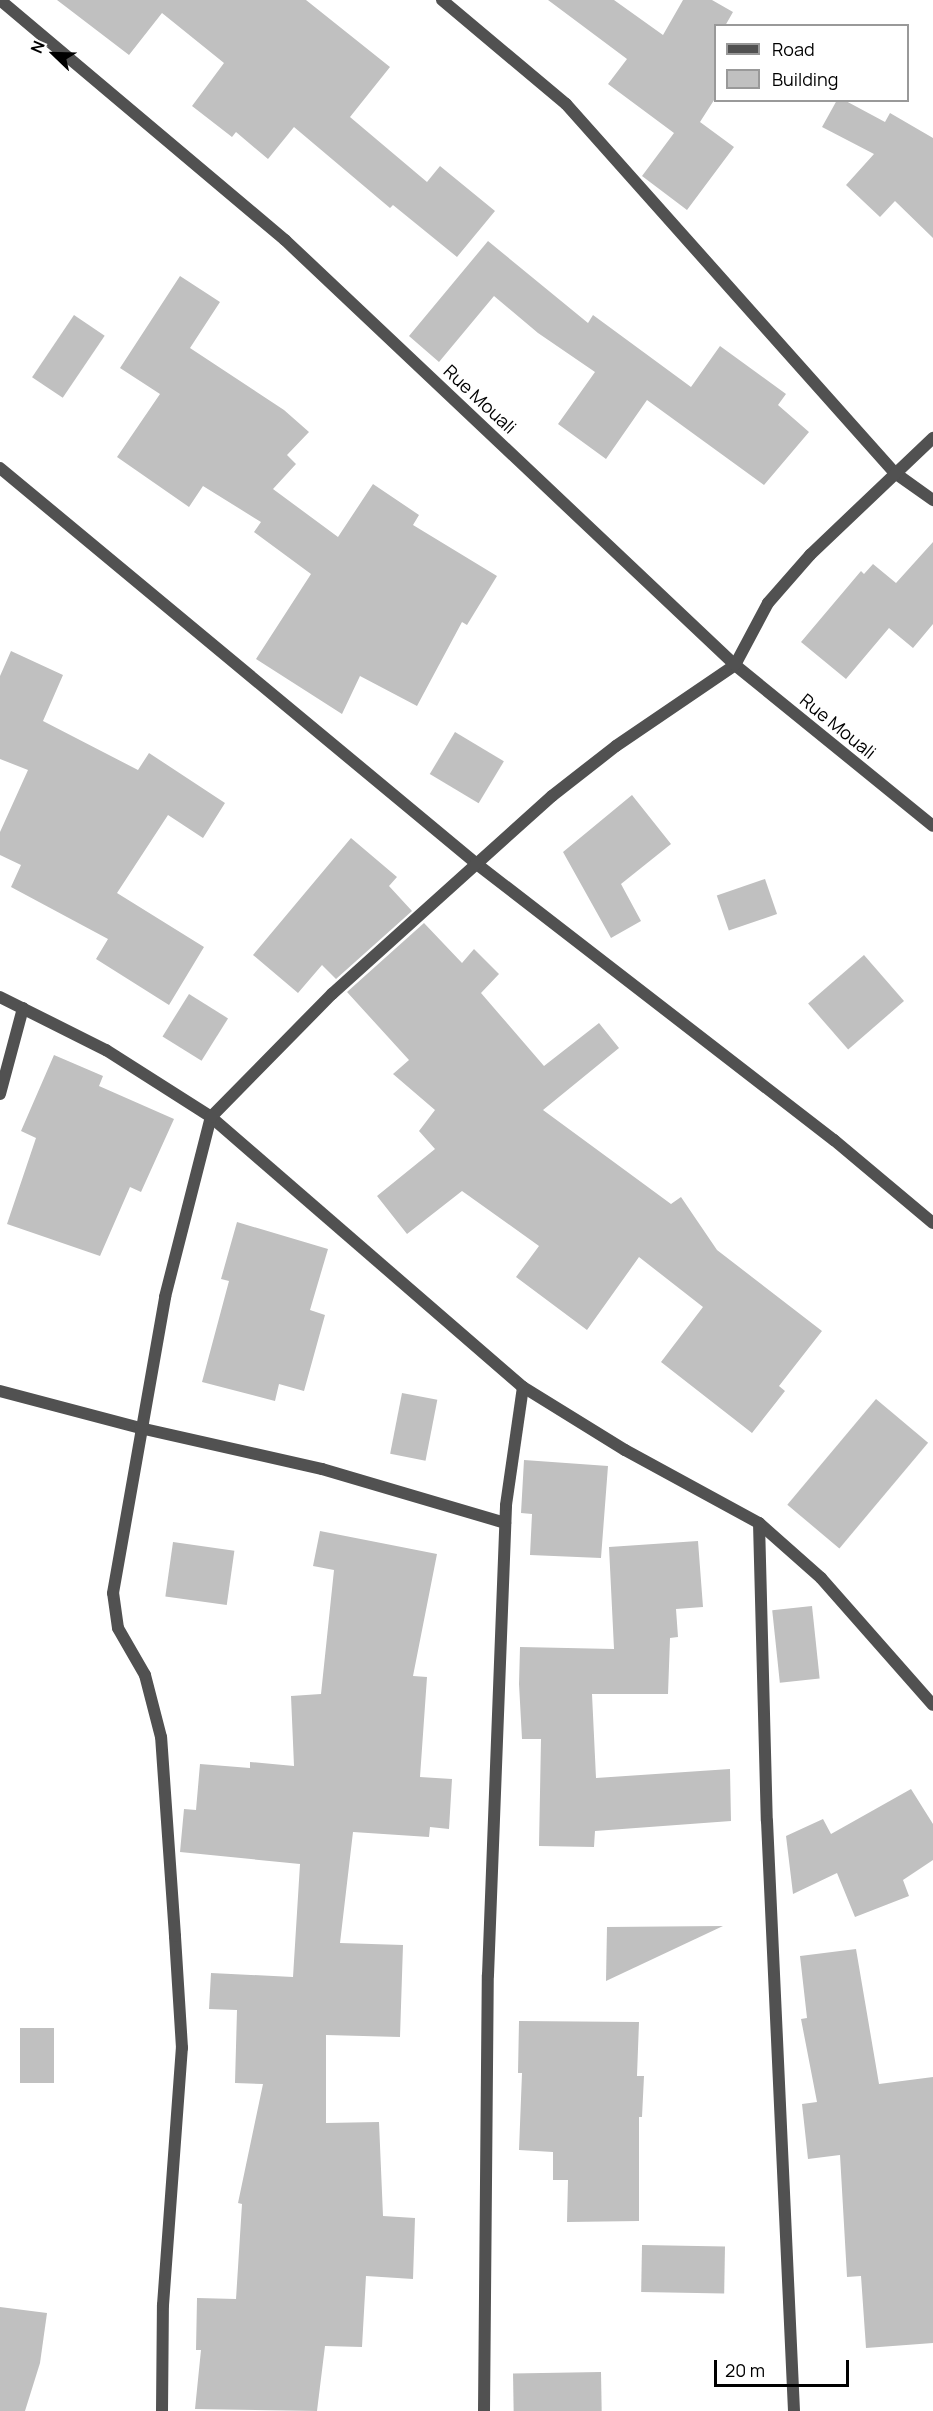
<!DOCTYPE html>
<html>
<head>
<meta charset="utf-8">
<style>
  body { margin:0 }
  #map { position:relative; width:933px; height:2411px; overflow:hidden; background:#fff; font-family:Manrope,sans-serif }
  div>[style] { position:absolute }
  .building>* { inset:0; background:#c0c0c0; transform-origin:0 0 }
  .minor>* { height:12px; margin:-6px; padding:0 6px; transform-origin:6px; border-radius:6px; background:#515151 }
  span { translate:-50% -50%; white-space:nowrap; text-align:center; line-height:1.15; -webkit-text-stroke:4.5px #fff; paint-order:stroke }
  .street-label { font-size:18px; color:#000 }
  .legend { position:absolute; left:714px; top:24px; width:195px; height:78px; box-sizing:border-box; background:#fff; border:2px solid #999; margin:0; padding:8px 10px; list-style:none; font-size:18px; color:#000 }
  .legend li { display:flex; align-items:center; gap:12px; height:30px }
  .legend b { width:30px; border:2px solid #999 }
  .north { position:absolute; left:24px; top:24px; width:60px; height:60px; -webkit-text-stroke:4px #fff; paint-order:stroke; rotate:293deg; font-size:16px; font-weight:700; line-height:24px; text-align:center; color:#000 }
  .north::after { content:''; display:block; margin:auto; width:21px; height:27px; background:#000; clip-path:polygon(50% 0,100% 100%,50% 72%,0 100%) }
  .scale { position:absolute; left:714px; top:2360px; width:135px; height:27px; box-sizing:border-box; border:3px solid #000; border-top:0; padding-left:8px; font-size:18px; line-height:21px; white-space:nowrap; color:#000; -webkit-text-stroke:4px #fff; paint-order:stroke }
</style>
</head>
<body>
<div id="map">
  <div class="building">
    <div style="clip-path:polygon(57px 0,306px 0,390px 67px,350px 117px,427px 182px,440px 166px,495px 211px,457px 257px,393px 205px,390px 208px,294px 127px,268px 159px,236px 132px,232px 137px,192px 106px,224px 63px,162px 13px,129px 55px)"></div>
    <div style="clip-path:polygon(548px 0,614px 0,663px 35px,683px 0,712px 0,733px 12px,725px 26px,716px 26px,716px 97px,700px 122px,734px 147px,687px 210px,642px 176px,674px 133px,608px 84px,627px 59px)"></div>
    <div style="clip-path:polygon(837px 100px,844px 100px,885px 122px,890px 113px,933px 138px,933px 238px,895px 201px,880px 217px,846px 185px,874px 154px,822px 127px)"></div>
    <div style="clip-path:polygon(488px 241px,588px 323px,593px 315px,691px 387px,720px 346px,786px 394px,778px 405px,809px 432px,764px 485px,647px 400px,606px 459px,558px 424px,595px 372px,538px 333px,494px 296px,439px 362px,409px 336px)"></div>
    <div style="clip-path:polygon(180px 276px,220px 302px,190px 348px,284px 410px,309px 432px,287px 455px,296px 464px,273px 489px,338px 537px,373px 484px,419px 515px,413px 525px,497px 576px,467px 625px,462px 622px,417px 706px,360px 676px,342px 714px,256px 659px,311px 574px,254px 532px,261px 522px,203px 486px,189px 507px,117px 457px,160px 394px,120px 368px)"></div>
    <div style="left:74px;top:315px;width:37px;height:75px;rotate:34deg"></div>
    <div style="clip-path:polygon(933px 542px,933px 624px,913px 648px,889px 628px,846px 679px,801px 642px,861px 571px,864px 574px,873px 564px,896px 583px)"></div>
    <div style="clip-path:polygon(11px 651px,63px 675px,43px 721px,138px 770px,149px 753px,225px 803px,203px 838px,168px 815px,117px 893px,204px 947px,169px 1005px,96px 959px,108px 939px,11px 887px,21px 865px,0 855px,0 832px,28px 770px,0 759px,0 676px)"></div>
    <div style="left:455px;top:732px;width:57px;height:49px;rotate:31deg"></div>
    <div style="clip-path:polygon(632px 795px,671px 844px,621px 884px,641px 921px,611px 938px,563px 852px)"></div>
    <div style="clip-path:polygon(351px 838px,397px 877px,389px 886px,412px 911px,336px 979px,322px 965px,298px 993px,253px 955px)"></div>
    <div style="left:765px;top:879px;width:37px;height:51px;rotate:71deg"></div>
    <div style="clip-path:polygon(424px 923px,462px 963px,474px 949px,499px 974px,481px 993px,544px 1066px,599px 1023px,619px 1048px,543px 1110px,671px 1204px,681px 1197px,717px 1250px,822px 1331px,779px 1386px,785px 1391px,752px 1433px,661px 1362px,703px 1307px,639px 1257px,587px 1330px,516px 1277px,539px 1246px,462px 1191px,407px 1234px,377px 1196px,435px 1149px,419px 1131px,435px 1110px,393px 1074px,409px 1060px,347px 992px)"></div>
    <div style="left:864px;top:955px;width:61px;height:74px;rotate:49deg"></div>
    <div style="left:189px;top:994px;width:46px;height:50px;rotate:32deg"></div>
    <div style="clip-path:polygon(54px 1055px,103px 1076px,99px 1086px,174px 1119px,141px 1192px,130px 1187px,100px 1256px,7px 1224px,36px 1138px,21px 1131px)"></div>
    <div style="clip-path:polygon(237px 1222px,328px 1249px,310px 1310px,325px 1315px,304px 1391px,279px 1384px,275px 1401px,202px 1382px,229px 1281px,221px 1279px)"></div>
    <div style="left:402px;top:1393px;width:36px;height:62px;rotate:11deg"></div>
    <div style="left:876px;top:1399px;width:68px;height:138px;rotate:40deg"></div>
    <div style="clip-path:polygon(524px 1460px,608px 1466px,601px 1558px,530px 1555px,532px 1514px,521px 1513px)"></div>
    <div style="clip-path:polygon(320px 1531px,437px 1554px,413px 1676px,427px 1677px,420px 1777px,452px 1779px,449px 1829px,430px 1827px,429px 1837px,353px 1832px,340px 1943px,403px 1945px,400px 2037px,326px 2035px,326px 2123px,379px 2122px,383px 2216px,415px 2218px,413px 2279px,366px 2276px,362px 2347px,325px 2346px,317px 2411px,195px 2409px,201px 2350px,196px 2350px,197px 2298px,236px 2299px,242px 2204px,238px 2203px,263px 2084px,235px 2083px,237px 2010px,209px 2009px,211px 1973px,293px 1977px,300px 1864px,180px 1852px,184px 1809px,196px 1810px,200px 1764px,250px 1768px,250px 1762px,294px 1766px,291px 1696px,321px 1694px,334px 1570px,313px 1566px)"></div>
    <div style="clip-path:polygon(698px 1541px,703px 1607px,676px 1609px,678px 1637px,670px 1638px,668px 1694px,592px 1694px,596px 1778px,730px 1769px,731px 1821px,595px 1831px,594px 1847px,539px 1846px,541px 1739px,522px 1739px,519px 1684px,520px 1647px,614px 1649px,609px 1547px)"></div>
    <div style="left:173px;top:1542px;width:62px;height:55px;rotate:8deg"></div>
    <div style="left:812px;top:1606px;width:73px;height:40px;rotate:84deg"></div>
    <div style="clip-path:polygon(911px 1789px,933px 1824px,933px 1860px,903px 1880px,909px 1896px,855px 1917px,837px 1873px,793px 1894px,786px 1836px,823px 1819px,831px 1834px)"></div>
    <div style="clip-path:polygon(723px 1926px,606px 1981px,607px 1927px)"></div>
    <div style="clip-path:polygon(856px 1949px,879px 2084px,933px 2077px,933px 2343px,866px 2348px,861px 2276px,847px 2277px,840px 2155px,808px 2159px,802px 2104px,817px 2102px,801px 2019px,807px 2018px,800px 1956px)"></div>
    <div style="clip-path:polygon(519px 2021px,639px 2022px,637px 2076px,644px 2076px,642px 2117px,639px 2117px,639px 2221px,567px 2222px,568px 2180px,553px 2180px,553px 2152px,519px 2150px,522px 2073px,518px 2073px)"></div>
    <div style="left:20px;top:2028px;width:34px;height:55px"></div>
    <div style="left:642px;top:2245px;width:83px;height:47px;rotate:1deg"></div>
    <div style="clip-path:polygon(0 2307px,47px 2313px,40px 2363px,25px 2411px,0 2411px)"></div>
    <div style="left:601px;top:2372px;width:39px;height:88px;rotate:89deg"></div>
  </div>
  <div class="minor">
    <div style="left:0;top:0;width:373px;rotate:40.1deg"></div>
    <div style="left:285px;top:240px;width:619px;rotate:43.36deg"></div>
    <div style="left:735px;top:665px;width:255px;rotate:39.1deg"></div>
    <div style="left:442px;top:0;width:162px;rotate:40deg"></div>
    <div style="left:566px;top:104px;width:494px;rotate:48.3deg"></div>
    <div style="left:895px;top:473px;width:47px;rotate:35.4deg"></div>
    <div style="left:0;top:468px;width:621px;rotate:39.71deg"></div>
    <div style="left:478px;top:865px;width:450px;rotate:37.7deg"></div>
    <div style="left:834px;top:1140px;width:129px;rotate:40deg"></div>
    <div style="left:0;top:997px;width:119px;rotate:26.6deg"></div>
    <div style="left:106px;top:1050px;width:125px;rotate:32.5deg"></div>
    <div style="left:211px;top:1117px;width:413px;rotate:40.9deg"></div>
    <div style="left:523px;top:1387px;width:120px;rotate:31.7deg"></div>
    <div style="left:625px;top:1450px;width:153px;rotate:28.6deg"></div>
    <div style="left:759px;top:1523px;width:83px;rotate:41.6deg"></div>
    <div style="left:821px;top:1578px;width:169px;rotate:48.6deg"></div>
    <div style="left:0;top:1094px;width:89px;rotate:-75deg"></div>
    <div style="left:0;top:1391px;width:145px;rotate:14.8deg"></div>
    <div style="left:140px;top:1428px;width:187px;rotate:12.7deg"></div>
    <div style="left:322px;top:1469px;width:191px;rotate:16.4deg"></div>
    <div style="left:759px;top:1523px;width:298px;rotate:88.5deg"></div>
    <div style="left:767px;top:1821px;width:591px;rotate:87.38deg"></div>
    <div style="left:162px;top:2411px;width:106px;rotate:-89.5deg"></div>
    <div style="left:163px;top:2305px;width:258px;rotate:-85.8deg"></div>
    <div style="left:182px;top:2048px;width:112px;rotate:-93.6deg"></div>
    <div style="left:175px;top:1936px;width:199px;rotate:-94deg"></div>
    <div style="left:161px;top:1737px;width:64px;rotate:-104.5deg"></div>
    <div style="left:145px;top:1675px;width:54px;rotate:-119.9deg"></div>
    <div style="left:118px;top:1628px;width:35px;rotate:-98deg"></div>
    <div style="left:113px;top:1593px;width:301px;rotate:-80deg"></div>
    <div style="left:165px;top:1297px;width:186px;rotate:-75.7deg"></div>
    <div style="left:211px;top:1117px;width:173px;rotate:-45.5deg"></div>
    <div style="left:332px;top:994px;width:296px;rotate:-42deg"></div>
    <div style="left:552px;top:796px;width:81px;rotate:-38deg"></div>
    <div style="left:616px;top:746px;width:144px;rotate:-34.2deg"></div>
    <div style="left:735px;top:665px;width:70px;rotate:-62deg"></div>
    <div style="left:768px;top:603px;width:64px;rotate:-48.8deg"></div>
    <div style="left:810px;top:555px;width:170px;rotate:-43.6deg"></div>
    <div style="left:484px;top:2411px;width:436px;rotate:-89.5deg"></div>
    <div style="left:488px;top:1975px;width:470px;rotate:-87.8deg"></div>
    <div style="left:506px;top:1505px;width:119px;rotate:-81.8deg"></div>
  </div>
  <div class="street-label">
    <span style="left:480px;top:399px;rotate:43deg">Rue Mouali</span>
    <span style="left:838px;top:726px;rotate:39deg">Rue Mouali</span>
  </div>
  <ul class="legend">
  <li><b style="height:8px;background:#515151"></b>Road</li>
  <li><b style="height:16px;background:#c0c0c0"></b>Building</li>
  </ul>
  <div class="north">N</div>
  <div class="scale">20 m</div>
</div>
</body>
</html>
